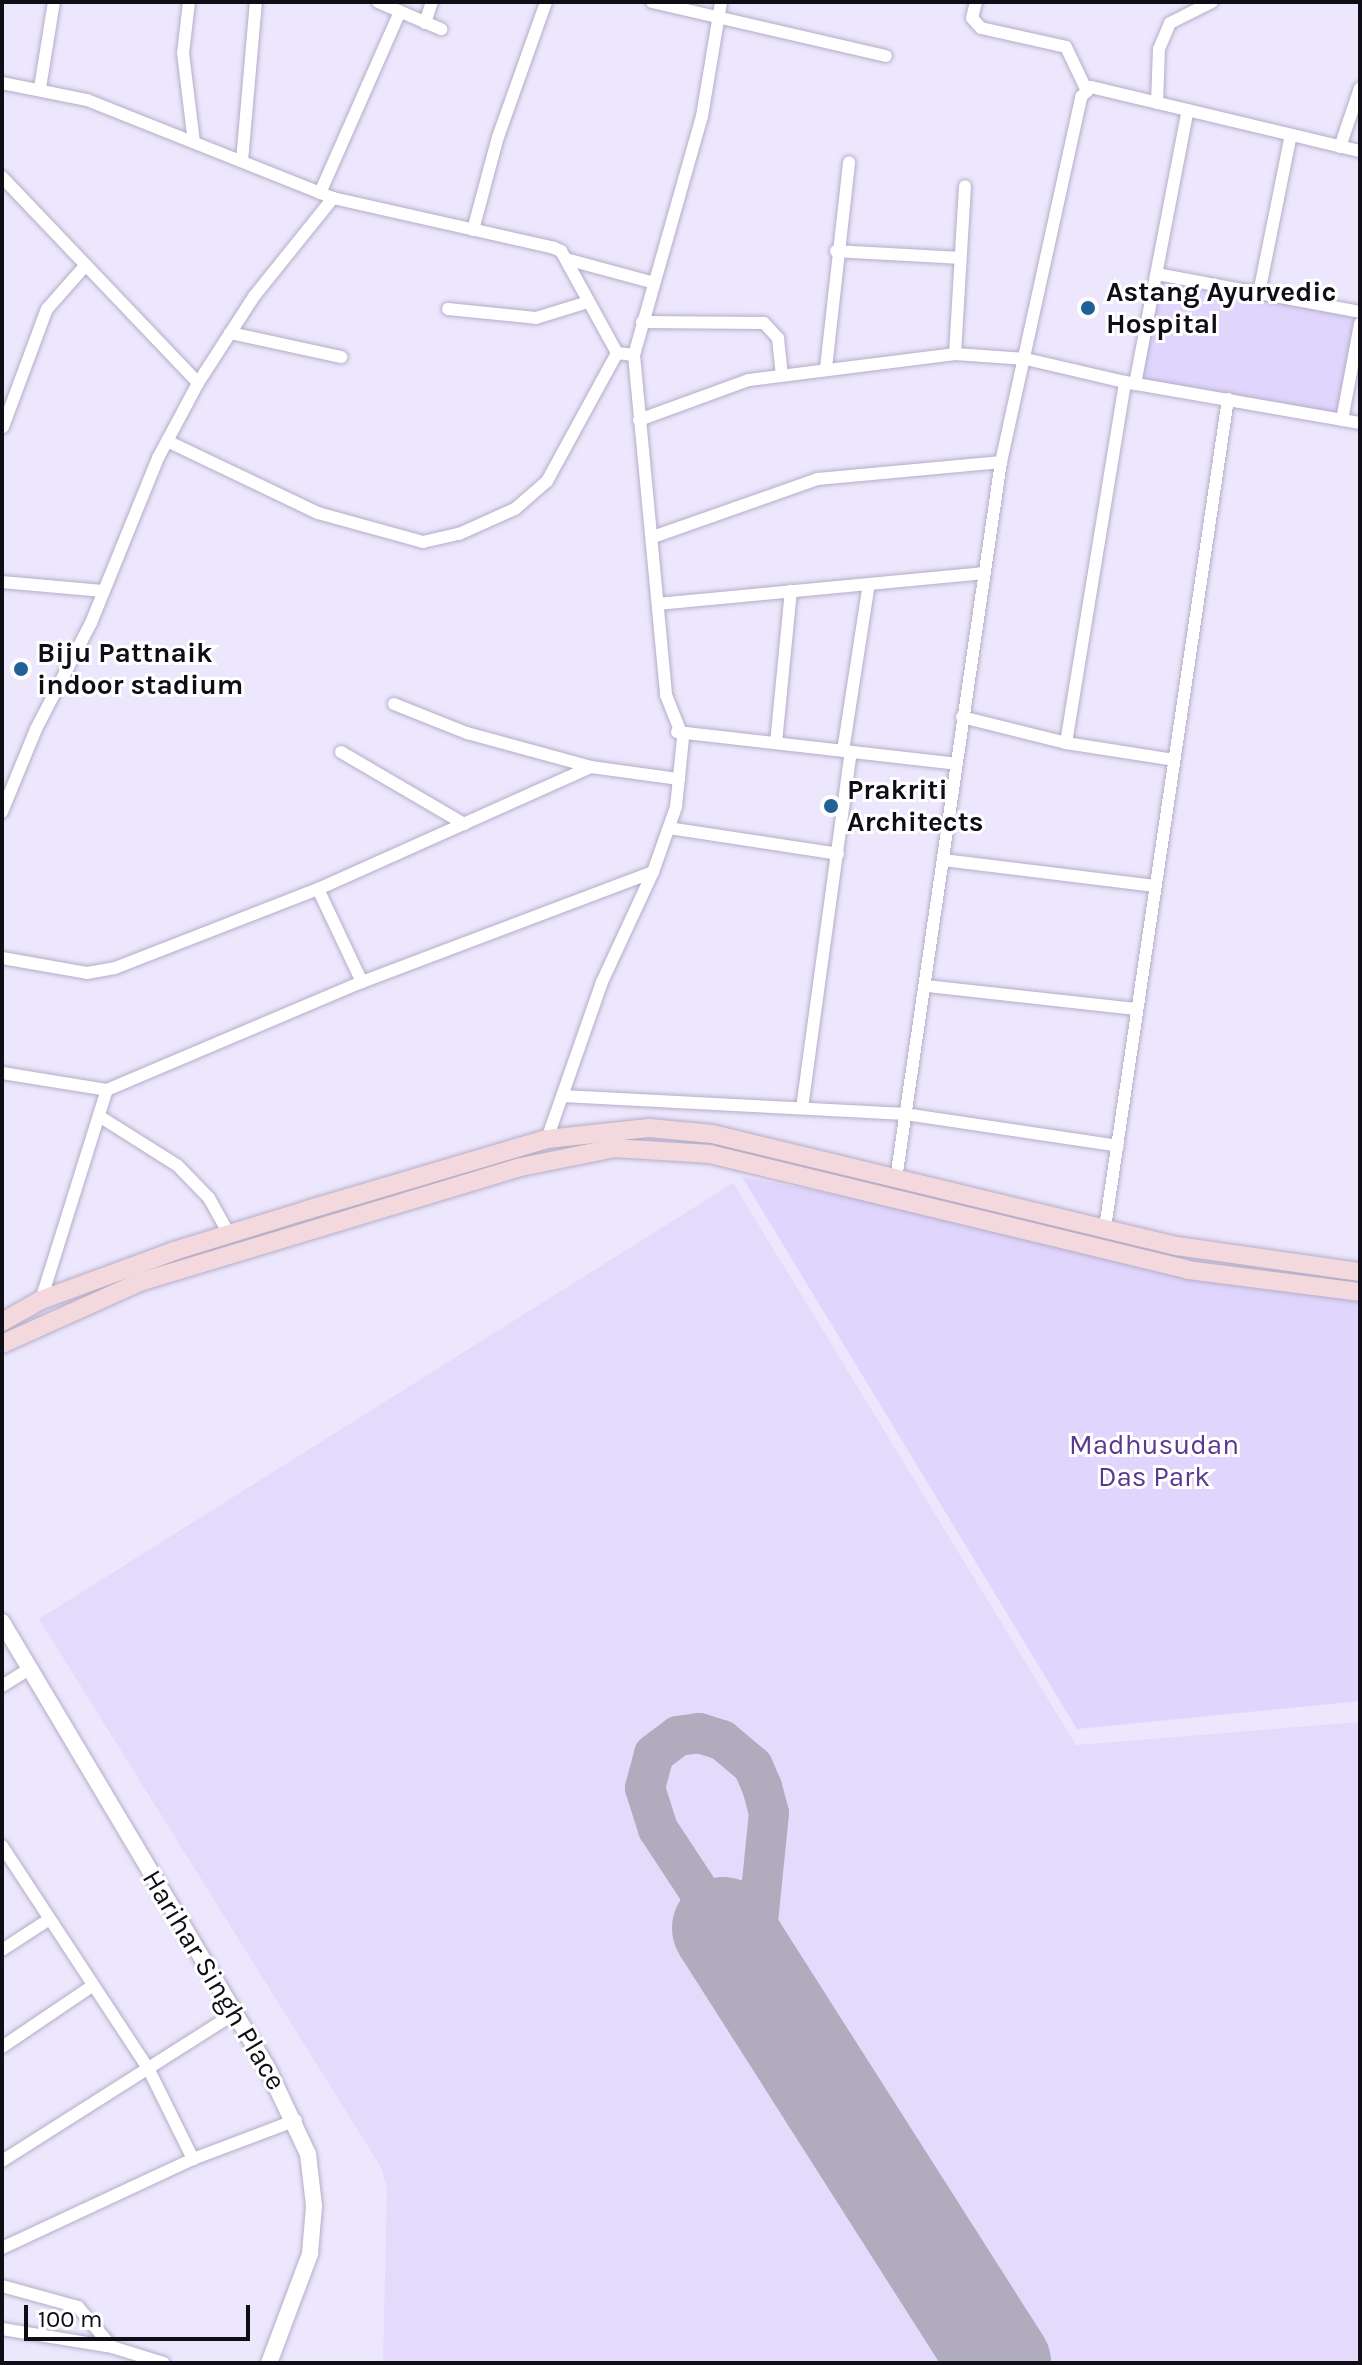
<!DOCTYPE html>
<html>
<head>
<meta charset="utf-8">
<style>
  body { margin:0 }
  #map { position:relative; width:1362px; height:2365px; overflow:hidden; background:#ede7fd; font-family:Karla,sans-serif }
  div>[style] { position:absolute }
  .built>* { inset:0; background:#e3dafc }
  .green>* { inset:0; background:#e0d5fd; transform-origin:0 0 }
  .taxiway>* { height:40px; margin:-20px; padding:0 20px; transform-origin:20px; border-radius:20px; background:#b0abbd }
  .runway>* { height:102px; margin:-51px; padding:0 51px; transform-origin:51px; border-radius:51px; background:#b0abbd }
  .roads { filter:drop-shadow(0 0 2px #b4adc7) drop-shadow(0 0 2px #b4adc7) }
  .minor>* { height:12px; margin:-6px; padding:0 6px; transform-origin:6px; border-radius:6px; background:#fff }
  .tertiary>* { height:16px; margin:-8px; padding:0 8px; transform-origin:8px; border-radius:8px; background:#fff }
  .secondary>* { height:18px; margin:-9px; padding:0 9px; transform-origin:9px; border-radius:9px; background:#f3d8dd }
  .dots>* { width:22px; height:22px; translate:-50% -50%; box-sizing:border-box; border:4px solid #fff; border-radius:50% }
  span { translate:-50% -50%; white-space:nowrap; text-align:center; line-height:1.15; -webkit-text-stroke:6px #fff; paint-order:stroke }
  .poi-label { font-size:28px; color:#0f0d16; font-weight:700 }
  .left { translate:0 -50%; text-align:left }
  .park-label { font-size:28px; color:#59398f }
  .street-label { font-size:28px; color:#0f0d16 }
  .frame { position:absolute; inset:0; border:4px solid #0f0d16; pointer-events:none }
  .scale { position:absolute; left:24px; top:2305px; width:226px; height:36px; box-sizing:border-box; border:4px solid #0f0d16; border-top:0; padding-left:10px; font-size:24px; line-height:28px; white-space:nowrap; color:#0f0d16; -webkit-text-stroke:6px #fff; paint-order:stroke }
</style>
</head>
<body>
<div id="map">
  <div class="built">
    <div style="clip-path:polygon(733px 1183px,1076px 1745px,1360px 1722px,1360px 2363px,383px 2363px,387px 2190px,382px 2169px,39px 1619px)"></div>
  </div>
  <div class="green">
    <div style="left:1158px;top:275px;width:204px;height:110px;rotate:12deg"></div>
    <div style="clip-path:polygon(742px 1177px,1360px 1291px,1360px 1701px,1077px 1729px)"></div>
  </div>
  <div class="taxiway">
    <div style="left:723px;top:1928px;width:118px;rotate:-123.3deg"></div>
    <div style="left:658px;top:1829px;width:43px;rotate:-107.6deg"></div>
    <div style="left:645px;top:1788px;width:35px;rotate:-75deg"></div>
    <div style="left:654px;top:1754px;width:30px;rotate:-37deg"></div>
    <div style="left:678px;top:1736px;width:21px;rotate:-8deg"></div>
    <div style="left:699px;top:1733px;width:24px;rotate:17deg"></div>
    <div style="left:722px;top:1740px;width:40px;rotate:40deg"></div>
    <div style="left:753px;top:1766px;width:23px;rotate:67deg"></div>
    <div style="left:762px;top:1787px;width:27px;rotate:75deg"></div>
    <div style="left:769px;top:1813px;width:139px;rotate:95.8deg"></div>
    <div style="left:755px;top:1951px;width:95px;rotate:66.4deg"></div>
  </div>
  <div class="runway">
    <div style="left:723px;top:1928px;width:516px;rotate:57.51deg"></div>
  </div>
  <div class="roads">
    <div class="minor">
      <div style="left:189px;top:2px;width:51px;rotate:96.7deg"></div>
      <div style="left:183px;top:53px;width:90px;rotate:83deg"></div>
      <div style="left:378px;top:2px;width:69px;rotate:23.2deg"></div>
      <div style="left:652px;top:2px;width:240px;rotate:13deg"></div>
      <div style="left:976px;top:2px;width:16px;rotate:104deg"></div>
      <div style="left:972px;top:18px;width:13px;rotate:48deg"></div>
      <div style="left:981px;top:28px;width:87px;rotate:12.6deg"></div>
      <div style="left:1066px;top:47px;width:49px;rotate:64.5deg"></div>
      <div style="left:425px;top:23px;width:22px;rotate:-72deg"></div>
      <div style="left:2px;top:83px;width:87px;rotate:11.3deg"></div>
      <div style="left:87px;top:100px;width:265px;rotate:21.7deg"></div>
      <div style="left:333px;top:198px;width:227px;rotate:12.7deg"></div>
      <div style="left:554px;top:248px;width:8px;rotate:23deg"></div>
      <div style="left:561px;top:251px;width:116px;rotate:61.2deg"></div>
      <div style="left:617px;top:353px;width:17px;rotate:7deg"></div>
      <div style="left:634px;top:355px;width:342px;rotate:84.6deg"></div>
      <div style="left:666px;top:695px;width:46px;rotate:68.4deg"></div>
      <div style="left:683px;top:738px;width:69px;rotate:95.8deg"></div>
      <div style="left:676px;top:807px;width:69px;rotate:109.5deg"></div>
      <div style="left:653px;top:872px;width:121px;rotate:114.9deg"></div>
      <div style="left:602px;top:982px;width:166px;rotate:109.3deg"></div>
      <div style="left:40px;top:88px;width:87px;rotate:-80.8deg"></div>
      <div style="left:1157px;top:103px;width:54px;rotate:-87.9deg"></div>
      <div style="left:1159px;top:49px;width:28px;rotate:-67deg"></div>
      <div style="left:1170px;top:23px;width:47px;rotate:-26.6deg"></div>
      <div style="left:1340px;top:147px;width:62px;rotate:-71.3deg"></div>
      <div style="left:242px;top:161px;width:160px;rotate:-85deg"></div>
      <div style="left:2px;top:177px;width:284px;rotate:46.4deg"></div>
      <div style="left:320px;top:193px;width:198px;rotate:-66.2deg"></div>
      <div style="left:473px;top:230px;width:96px;rotate:-75deg"></div>
      <div style="left:498px;top:137px;width:143px;rotate:-70.4deg"></div>
      <div style="left:836px;top:251px;width:124px;rotate:3.2deg"></div>
      <div style="left:566px;top:259px;width:88px;rotate:15.1deg"></div>
      <div style="left:1157px;top:274px;width:207px;rotate:10.6deg"></div>
      <div style="left:1259px;top:293px;width:161px;rotate:-78.6deg"></div>
      <div style="left:448px;top:309px;width:88px;rotate:5.8deg"></div>
      <div style="left:536px;top:318px;width:54px;rotate:-17.1deg"></div>
      <div style="left:642px;top:322px;width:122px;rotate:0.5deg"></div>
      <div style="left:764px;top:323px;width:21px;rotate:47deg"></div>
      <div style="left:778px;top:338px;width:36px;rotate:84deg"></div>
      <div style="left:230px;top:333px;width:114px;rotate:12.2deg"></div>
      <div style="left:955px;top:354px;width:168px;rotate:-86.6deg"></div>
      <div style="left:634px;top:355px;width:248px;rotate:-74.1deg"></div>
      <div style="left:702px;top:116px;width:116px;rotate:-80.5deg"></div>
      <div style="left:826px;top:368px;width:207px;rotate:-83.6deg"></div>
      <div style="left:1135px;top:384px;width:279px;rotate:-79.1deg"></div>
      <div style="left:639px;top:420px;width:117px;rotate:-20deg"></div>
      <div style="left:749px;top:380px;width:208px;rotate:-7.2deg"></div>
      <div style="left:955px;top:354px;width:71px;rotate:4deg"></div>
      <div style="left:1026px;top:359px;width:102px;rotate:13.1deg"></div>
      <div style="left:1125px;top:382px;width:239px;rotate:9.9deg"></div>
      <div style="left:1342px;top:420px;width:98px;rotate:-79.4deg"></div>
      <div style="left:3px;top:427px;width:126px;rotate:-69.6deg"></div>
      <div style="left:47px;top:309px;width:56px;rotate:-48.6deg"></div>
      <div style="left:167px;top:441px;width:167px;rotate:25.5deg"></div>
      <div style="left:318px;top:513px;width:109px;rotate:15.4deg"></div>
      <div style="left:423px;top:542px;width:37px;rotate:-13deg"></div>
      <div style="left:459px;top:534px;width:61px;rotate:-24.1deg"></div>
      <div style="left:515px;top:509px;width:43px;rotate:-41.2deg"></div>
      <div style="left:547px;top:481px;width:146px;rotate:-61.3deg"></div>
      <div style="left:653px;top:537px;width:175px;rotate:-19.4deg"></div>
      <div style="left:818px;top:479px;width:184px;rotate:-5.3deg"></div>
      <div style="left:2px;top:582px;width:101px;rotate:5.1deg"></div>
      <div style="left:658px;top:604px;width:328px;rotate:-5.4deg"></div>
      <div style="left:394px;top:704px;width:79px;rotate:21.7deg"></div>
      <div style="left:467px;top:733px;width:129px;rotate:15.3deg"></div>
      <div style="left:591px;top:767px;width:89px;rotate:7.8deg"></div>
      <div style="left:962px;top:717px;width:107px;rotate:14deg"></div>
      <div style="left:1066px;top:743px;width:109px;rotate:8.9deg"></div>
      <div style="left:677px;top:732px;width:281px;rotate:6.5deg"></div>
      <div style="left:776px;top:743px;width:153px;rotate:-84.4deg"></div>
      <div style="left:1066px;top:743px;width:366px;rotate:-80.7deg"></div>
      <div style="left:843px;top:751px;width:169px;rotate:-81.2deg"></div>
      <div style="left:341px;top:752px;width:143px;rotate:30.3deg"></div>
      <div style="left:2px;top:812px;width:90px;rotate:-67.7deg"></div>
      <div style="left:36px;top:729px;width:119px;rotate:-62.6deg"></div>
      <div style="left:91px;top:623px;width:178px;rotate:-67.9deg"></div>
      <div style="left:158px;top:458px;width:85px;rotate:-61.9deg"></div>
      <div style="left:198px;top:383px;width:105px;rotate:-57.1deg"></div>
      <div style="left:255px;top:295px;width:124px;rotate:-51.2deg"></div>
      <div style="left:669px;top:828px;width:171px;rotate:8.7deg"></div>
      <div style="left:943px;top:860px;width:214px;rotate:7deg"></div>
      <div style="left:318px;top:889px;width:103px;rotate:64.7deg"></div>
      <div style="left:2px;top:958px;width:86px;rotate:10deg"></div>
      <div style="left:87px;top:973px;width:28px;rotate:-10deg"></div>
      <div style="left:115px;top:968px;width:218px;rotate:-21.3deg"></div>
      <div style="left:318px;top:889px;width:299px;rotate:-24.1deg"></div>
      <div style="left:927px;top:986px;width:211px;rotate:6.3deg"></div>
      <div style="left:2px;top:1073px;width:106px;rotate:9.2deg"></div>
      <div style="left:564px;top:1096px;width:341px;rotate:3deg"></div>
      <div style="left:905px;top:1114px;width:215px;rotate:8.5deg"></div>
      <div style="left:802px;top:1108px;width:359px;rotate:-82.2deg"></div>
      <div style="left:99px;top:1116px;width:93px;rotate:32.3deg"></div>
      <div style="left:178px;top:1166px;width:45px;rotate:45.9deg"></div>
      <div style="left:209px;top:1198px;width:41px;rotate:60.9deg"></div>
      <div style="left:896px;top:1179px;width:725px;rotate:-81.67deg"></div>
      <div style="left:1001px;top:462px;width:374px;rotate:-77.6deg"></div>
      <div style="left:1081px;top:97px;width:14px;rotate:-45deg"></div>
      <div style="left:1091px;top:87px;width:277px;rotate:13.4deg"></div>
      <div style="left:1105px;top:1228px;width:838px;rotate:-81.56deg"></div>
      <div style="left:41px;top:1300px;width:220px;rotate:-72.6deg"></div>
      <div style="left:107px;top:1090px;width:277px;rotate:-23deg"></div>
      <div style="left:362px;top:982px;width:311px;rotate:-20.7deg"></div>
      <div style="left:2px;top:1686px;width:32px;rotate:-32deg"></div>
      <div style="left:2px;top:1846px;width:266px;rotate:56.7deg"></div>
      <div style="left:148px;top:2068px;width:102px;rotate:63.7deg"></div>
      <div style="left:2px;top:1950px;width:55px;rotate:-33.1deg"></div>
      <div style="left:2px;top:2047px;width:109px;rotate:-34.1deg"></div>
      <div style="left:2px;top:2161px;width:276px;rotate:-32.4deg"></div>
      <div style="left:2px;top:2248px;width:211px;rotate:-25deg"></div>
      <div style="left:193px;top:2159px;width:110px;rotate:-20.7deg"></div>
      <div style="left:2px;top:2286px;width:79px;rotate:15.4deg"></div>
      <div style="left:78px;top:2307px;width:52px;rotate:49.6deg"></div>
      <div style="left:2px;top:2329px;width:111px;rotate:9.3deg"></div>
      <div style="left:112px;top:2347px;width:54px;rotate:17.1deg"></div>
    </div>
    <div class="tertiary">
      <div style="left:2px;top:1622px;width:520px;rotate:59.24deg"></div>
      <div style="left:268px;top:2069px;width:94px;rotate:64.8deg"></div>
      <div style="left:308px;top:2154px;width:52px;rotate:83.4deg"></div>
      <div style="left:314px;top:2206px;width:48px;rotate:94.8deg"></div>
      <div style="left:310px;top:2254px;width:116px;rotate:110.6deg"></div>
    </div>
    <div class="secondary">
      <div style="left:2px;top:1322px;width:45px;rotate:-29.4deg"></div>
      <div style="left:41px;top:1300px;width:142px;rotate:-20.2deg"></div>
      <div style="left:174px;top:1251px;width:139px;rotate:-17.1deg"></div>
      <div style="left:307px;top:1210px;width:250px;rotate:-16.5deg"></div>
      <div style="left:547px;top:1139px;width:103px;rotate:-6.2deg"></div>
      <div style="left:649px;top:1128px;width:64px;rotate:5.4deg"></div>
      <div style="left:713px;top:1134px;width:477px;rotate:13.6deg"></div>
      <div style="left:1177px;top:1246px;width:185px;rotate:8.1deg"></div>
      <div style="left:2px;top:1344px;width:151px;rotate:-24.2deg"></div>
      <div style="left:140px;top:1282px;width:398px;rotate:-16.8deg"></div>
      <div style="left:521px;top:1167px;width:95px;rotate:-11.5deg"></div>
      <div style="left:614px;top:1148px;width:96px;rotate:3.6deg"></div>
      <div style="left:710px;top:1154px;width:492px;rotate:13.6deg"></div>
      <div style="left:1188px;top:1270px;width:173px;rotate:7.3deg"></div>
    </div>
  </div>
  <div class="dots">
    <div style="left:1088px;top:308px;background:#226198"></div>
    <div style="left:21px;top:669px;background:#226198"></div>
    <div style="left:831px;top:806px;background:#226198"></div>
  </div>
  <div class="poi-label">
    <span class="left" style="left:1106px;top:308px">Astang Ayurvedic<br>Hospital</span>
    <span class="left" style="left:37px;top:669px">Biju Pattnaik<br>indoor stadium</span>
    <span class="left" style="left:847px;top:806px">Prakriti<br>Architects</span>
  </div>
  <div class="park-label">
    <span style="left:1154px;top:1461px">Madhusudan<br>Das Park</span>
  </div>
  <div class="street-label">
    <span style="left:214px;top:1980px;rotate:59deg">Harihar Singh Place</span>
  </div>
  <div class="frame"></div>
  <div class="scale">100 m</div>
</div>
</body>
</html>
